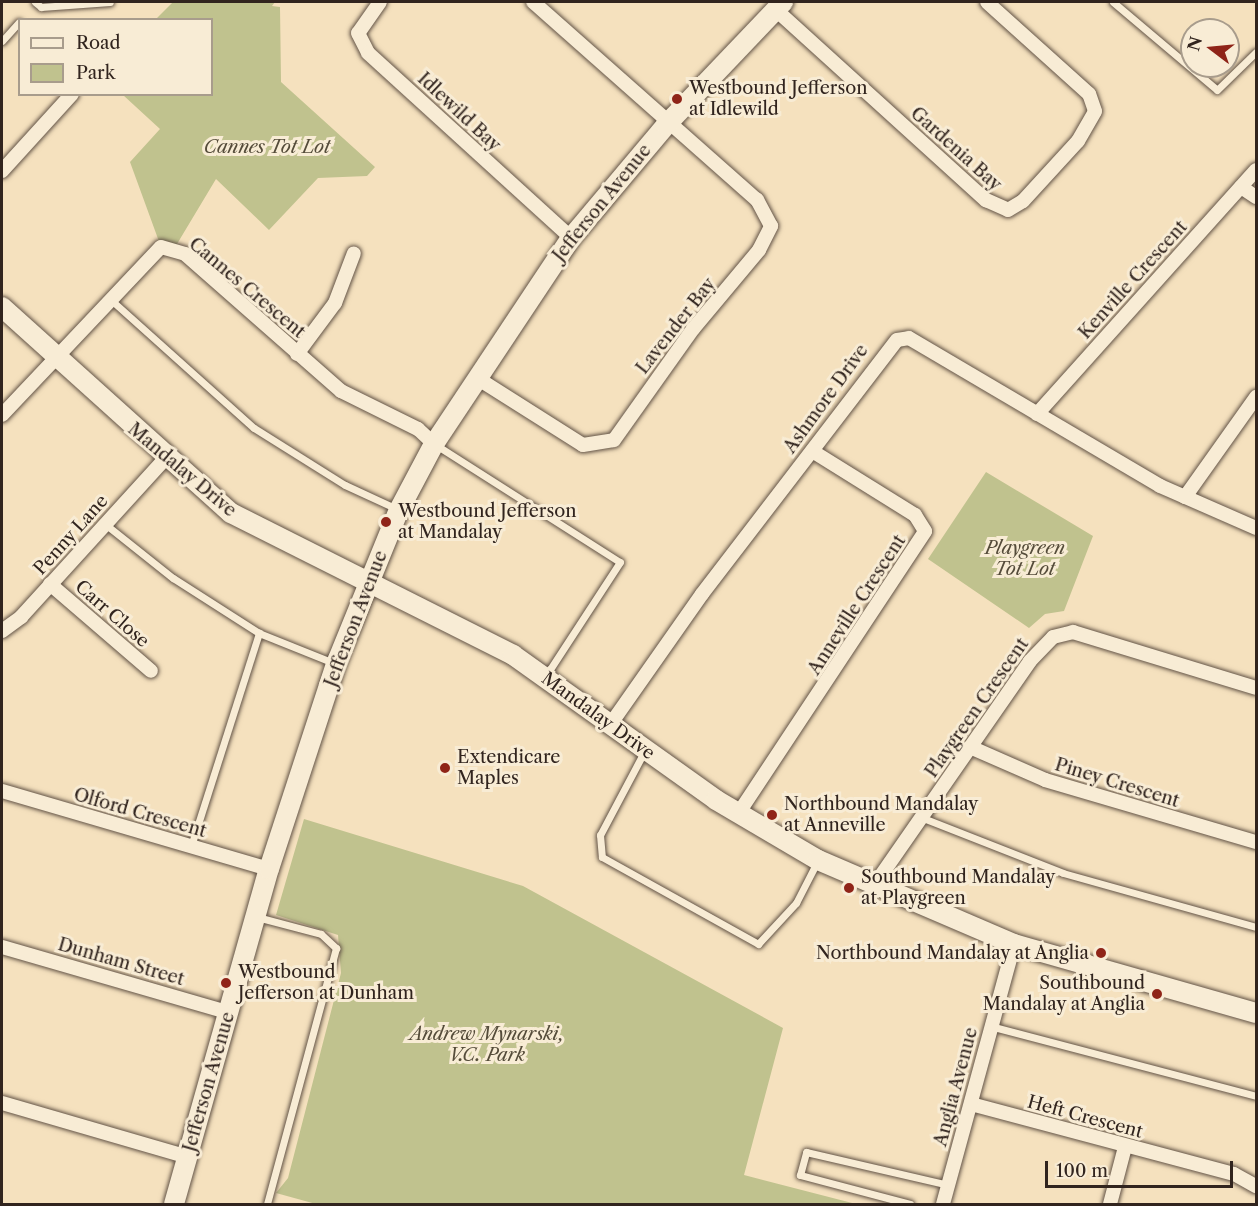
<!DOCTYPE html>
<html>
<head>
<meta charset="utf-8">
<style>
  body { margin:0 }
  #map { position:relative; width:1258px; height:1206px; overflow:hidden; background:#f5e1be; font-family:"Libre Caslon Text",serif }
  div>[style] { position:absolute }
  .green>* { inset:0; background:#c0c28e }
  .roads { filter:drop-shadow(0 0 2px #625346) drop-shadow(0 0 2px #625346) }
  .lane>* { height:7px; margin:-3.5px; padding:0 3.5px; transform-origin:3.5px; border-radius:3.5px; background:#f8ecd5 }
  .street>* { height:14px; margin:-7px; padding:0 7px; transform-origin:7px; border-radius:7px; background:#f8ecd5 }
  .secondary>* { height:20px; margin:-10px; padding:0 10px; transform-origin:10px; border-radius:10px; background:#f8ecd5 }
  .dots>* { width:16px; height:16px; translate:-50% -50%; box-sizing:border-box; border:3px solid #f8ecd5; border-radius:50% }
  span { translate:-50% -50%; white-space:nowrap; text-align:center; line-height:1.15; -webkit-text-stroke:6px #f8ecd5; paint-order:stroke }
  .poi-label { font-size:18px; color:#31241e }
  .left { translate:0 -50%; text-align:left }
  .right { translate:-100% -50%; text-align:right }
  .street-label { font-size:18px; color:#31241e }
  .park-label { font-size:18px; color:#554c3a; font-style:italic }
  .frame { position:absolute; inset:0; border:3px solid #31241e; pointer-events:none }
  .legend { position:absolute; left:18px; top:18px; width:195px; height:78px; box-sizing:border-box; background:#f8ecd5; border:2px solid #a89c8c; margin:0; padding:8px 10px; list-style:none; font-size:18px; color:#31241e }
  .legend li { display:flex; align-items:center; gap:12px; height:30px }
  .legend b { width:30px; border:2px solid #a89c8c }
  .north { position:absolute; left:1180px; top:18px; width:60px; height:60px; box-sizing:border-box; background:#f8ecd5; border:2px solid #a89c8c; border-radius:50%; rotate:286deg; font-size:16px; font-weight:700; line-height:24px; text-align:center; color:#31241e }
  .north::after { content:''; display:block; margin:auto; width:21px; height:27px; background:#8f2418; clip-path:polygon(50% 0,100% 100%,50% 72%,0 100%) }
  .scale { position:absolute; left:1045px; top:1161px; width:188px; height:27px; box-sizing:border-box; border:3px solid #31241e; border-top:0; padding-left:8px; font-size:18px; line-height:21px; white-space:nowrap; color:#31241e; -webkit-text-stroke:4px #f8ecd5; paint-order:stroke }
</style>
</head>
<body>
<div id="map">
  <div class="green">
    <div style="clip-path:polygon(173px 2px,275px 2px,272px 6px,280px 7px,281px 82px,375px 167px,367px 176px,318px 178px,269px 230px,216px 179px,174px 249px,161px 247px,130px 162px,160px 129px,123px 95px,212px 94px,212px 20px,156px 19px)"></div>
    <div style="clip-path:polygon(986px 472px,1093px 536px,1064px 611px,1045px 614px,1029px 628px,928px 559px)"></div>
    <div style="clip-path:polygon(304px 819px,523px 886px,783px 1028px,744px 1175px,856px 1204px,316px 1204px,276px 1193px,288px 1178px,341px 973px,338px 935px,276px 915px)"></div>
  </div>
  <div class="roads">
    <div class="lane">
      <div style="left:35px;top:2px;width:8px;rotate:40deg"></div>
      <div style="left:41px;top:7px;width:69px;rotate:-4.1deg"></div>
      <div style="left:1113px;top:2px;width:136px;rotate:40.2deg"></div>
      <div style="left:1217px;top:90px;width:54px;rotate:-44.3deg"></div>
      <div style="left:2px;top:41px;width:25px;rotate:-48deg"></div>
      <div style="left:110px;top:299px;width:193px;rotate:41.9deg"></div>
      <div style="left:254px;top:428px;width:107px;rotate:32.1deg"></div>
      <div style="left:345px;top:485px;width:57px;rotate:24.8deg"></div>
      <div style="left:436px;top:445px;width:218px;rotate:32.5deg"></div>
      <div style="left:620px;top:562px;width:137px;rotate:123.1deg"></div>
      <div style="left:105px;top:524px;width:87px;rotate:38.5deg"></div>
      <div style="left:173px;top:578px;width:102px;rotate:32.6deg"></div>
      <div style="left:259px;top:633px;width:81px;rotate:21.8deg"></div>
      <div style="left:644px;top:752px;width:94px;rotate:117.9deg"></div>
      <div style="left:600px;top:835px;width:22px;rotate:85deg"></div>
      <div style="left:602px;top:857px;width:179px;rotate:29.1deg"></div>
      <div style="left:758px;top:944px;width:56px;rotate:-47.2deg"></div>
      <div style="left:796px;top:903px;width:46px;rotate:-62.9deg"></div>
      <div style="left:923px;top:818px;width:150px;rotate:21.4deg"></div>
      <div style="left:1063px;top:873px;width:200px;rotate:15.6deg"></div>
      <div style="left:191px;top:846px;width:224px;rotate:-72.3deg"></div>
      <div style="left:257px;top:917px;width:66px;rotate:14.9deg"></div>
      <div style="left:321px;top:934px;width:21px;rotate:43deg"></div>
      <div style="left:336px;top:948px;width:265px;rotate:105.1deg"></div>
      <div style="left:990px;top:1026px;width:275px;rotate:14.7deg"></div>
      <div style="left:910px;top:1204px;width:114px;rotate:-165.2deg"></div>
      <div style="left:800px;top:1175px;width:24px;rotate:-75deg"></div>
      <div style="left:806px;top:1152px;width:147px;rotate:13deg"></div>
    </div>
    <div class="street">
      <div style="left:380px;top:2px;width:38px;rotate:125deg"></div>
      <div style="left:358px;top:33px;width:22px;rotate:63deg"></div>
      <div style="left:368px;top:53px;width:275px;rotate:42.3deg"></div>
      <div style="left:775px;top:9px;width:285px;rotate:42.2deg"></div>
      <div style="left:986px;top:200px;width:24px;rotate:24deg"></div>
      <div style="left:1008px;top:210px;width:17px;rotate:-31deg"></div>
      <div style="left:1023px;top:201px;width:81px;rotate:-47.5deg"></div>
      <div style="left:1078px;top:141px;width:34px;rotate:-60deg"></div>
      <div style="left:1095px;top:111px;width:18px;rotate:-109deg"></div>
      <div style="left:1089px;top:94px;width:137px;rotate:-138deg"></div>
      <div style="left:2px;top:171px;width:104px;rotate:-47.7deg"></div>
      <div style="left:1241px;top:187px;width:18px;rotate:34deg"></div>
      <div style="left:297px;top:354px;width:64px;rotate:-53.3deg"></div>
      <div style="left:335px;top:303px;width:53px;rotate:-69.2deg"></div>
      <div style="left:477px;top:378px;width:125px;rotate:32.3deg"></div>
      <div style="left:583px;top:445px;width:31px;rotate:-9deg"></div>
      <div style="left:614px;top:440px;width:136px;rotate:-54.6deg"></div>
      <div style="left:693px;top:329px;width:103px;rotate:-50.1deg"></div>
      <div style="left:759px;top:250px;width:27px;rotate:-63deg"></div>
      <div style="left:771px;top:226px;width:30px;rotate:-118deg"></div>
      <div style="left:757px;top:200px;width:299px;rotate:-138.5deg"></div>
      <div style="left:1037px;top:414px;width:328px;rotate:-48.1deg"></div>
      <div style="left:2px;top:415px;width:231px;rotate:-46.6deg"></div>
      <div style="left:161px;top:247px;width:25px;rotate:16deg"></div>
      <div style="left:185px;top:254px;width:208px;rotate:41.3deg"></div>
      <div style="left:341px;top:391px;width:86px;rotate:26.3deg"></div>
      <div style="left:418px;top:429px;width:22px;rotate:43deg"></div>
      <div style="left:1185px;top:497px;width:123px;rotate:-54.6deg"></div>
      <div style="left:50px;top:584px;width:133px;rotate:40.7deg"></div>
      <div style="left:2px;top:631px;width:24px;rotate:-36deg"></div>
      <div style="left:21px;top:617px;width:214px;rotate:-47.7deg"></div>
      <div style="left:610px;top:725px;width:160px;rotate:-54.9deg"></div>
      <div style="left:702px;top:594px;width:320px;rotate:-52.5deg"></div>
      <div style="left:897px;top:340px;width:12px;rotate:-9deg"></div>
      <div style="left:909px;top:338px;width:291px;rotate:30.5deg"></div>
      <div style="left:1160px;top:486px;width:105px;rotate:23.6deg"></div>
      <div style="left:970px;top:747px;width:82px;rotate:23.7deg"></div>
      <div style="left:1045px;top:780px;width:220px;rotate:16.4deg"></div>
      <div style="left:2px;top:791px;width:278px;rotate:16.3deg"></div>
      <div style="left:738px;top:814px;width:339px;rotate:-56.5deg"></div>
      <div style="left:925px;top:531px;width:19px;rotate:-122deg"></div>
      <div style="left:915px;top:515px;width:121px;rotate:-148.1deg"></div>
      <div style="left:873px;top:887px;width:275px;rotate:-55.2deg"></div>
      <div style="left:1030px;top:661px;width:33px;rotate:-46deg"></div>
      <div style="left:1053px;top:637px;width:21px;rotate:-14deg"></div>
      <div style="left:1073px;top:632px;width:191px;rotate:17deg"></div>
      <div style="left:2px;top:947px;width:237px;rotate:16.1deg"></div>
      <div style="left:2px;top:1103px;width:194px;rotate:16.2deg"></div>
      <div style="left:971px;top:1104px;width:272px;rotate:14.9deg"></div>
      <div style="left:1234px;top:1174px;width:25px;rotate:29deg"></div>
      <div style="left:943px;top:1204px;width:270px;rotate:-74.7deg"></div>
      <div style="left:1110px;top:1204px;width:59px;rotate:-75.3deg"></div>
    </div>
    <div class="secondary">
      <div style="left:2px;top:307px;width:308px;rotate:42deg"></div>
      <div style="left:231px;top:513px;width:316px;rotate:26.7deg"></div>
      <div style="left:513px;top:655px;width:249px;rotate:35.5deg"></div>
      <div style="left:716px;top:800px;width:118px;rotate:30.5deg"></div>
      <div style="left:818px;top:860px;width:213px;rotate:23.2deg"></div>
      <div style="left:1014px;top:944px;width:252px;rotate:15.9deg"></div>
      <div style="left:174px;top:1204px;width:348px;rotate:-74.2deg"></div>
      <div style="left:269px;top:869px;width:216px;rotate:-71.9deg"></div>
      <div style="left:336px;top:664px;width:166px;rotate:-67.8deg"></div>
      <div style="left:399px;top:510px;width:75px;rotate:-62.1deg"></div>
      <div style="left:434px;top:444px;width:247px;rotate:-56.4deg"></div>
      <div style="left:571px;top:238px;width:148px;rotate:-49.9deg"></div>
      <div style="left:666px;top:125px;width:170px;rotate:-46.4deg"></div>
    </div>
  </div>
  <div class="dots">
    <div style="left:677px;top:99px;background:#8f2418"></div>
    <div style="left:386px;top:522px;background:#8f2418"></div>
    <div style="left:445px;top:768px;background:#8f2418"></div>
    <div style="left:772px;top:815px;background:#8f2418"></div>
    <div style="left:849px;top:888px;background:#8f2418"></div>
    <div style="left:1101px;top:953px;background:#8f2418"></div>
    <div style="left:226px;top:983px;background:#8f2418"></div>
    <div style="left:1157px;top:994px;background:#8f2418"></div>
  </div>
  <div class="poi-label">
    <span class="left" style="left:689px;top:99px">Westbound Jefferson<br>at Idlewild</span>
    <span class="left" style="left:398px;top:522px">Westbound Jefferson<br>at Mandalay</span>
    <span class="left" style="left:457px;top:768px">Extendicare<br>Maples</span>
    <span class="left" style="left:784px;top:815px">Northbound Mandalay<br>at Anneville</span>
    <span class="left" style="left:861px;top:888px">Southbound Mandalay<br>at Playgreen</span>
    <span class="right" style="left:1089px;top:953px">Northbound Mandalay at Anglia</span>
    <span class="left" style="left:238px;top:983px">Westbound<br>Jefferson at Dunham</span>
    <span class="right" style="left:1145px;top:994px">Southbound<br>Mandalay at Anglia</span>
  </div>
  <div class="street-label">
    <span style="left:459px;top:112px;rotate:43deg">Idlewild Bay</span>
    <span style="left:956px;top:149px;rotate:42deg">Gardenia Bay</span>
    <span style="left:602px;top:203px;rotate:-51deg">Jefferson Avenue</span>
    <span style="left:1133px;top:280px;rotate:-48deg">Kenville Crescent</span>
    <span style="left:247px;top:288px;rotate:40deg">Cannes Crescent</span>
    <span style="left:676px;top:326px;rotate:-52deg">Lavender Bay</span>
    <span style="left:826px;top:399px;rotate:-54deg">Ashmore Drive</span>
    <span style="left:182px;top:470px;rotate:40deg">Mandalay Drive</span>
    <span style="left:71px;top:535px;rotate:-48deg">Penny Lane</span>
    <span style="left:857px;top:605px;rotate:-57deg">Anneville Crescent</span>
    <span style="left:112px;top:614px;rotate:41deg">Carr Close</span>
    <span style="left:356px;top:619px;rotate:-69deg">Jefferson Avenue</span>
    <span style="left:977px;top:708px;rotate:-55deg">Playgreen Crescent</span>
    <span style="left:598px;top:716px;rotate:36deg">Mandalay Drive</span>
    <span style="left:1117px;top:783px;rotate:17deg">Piney Crescent</span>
    <span style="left:140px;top:813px;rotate:16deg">Olford Crescent</span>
    <span style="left:121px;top:962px;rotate:16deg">Dunham Street</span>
    <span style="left:209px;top:1082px;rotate:-74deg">Jefferson Avenue</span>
    <span style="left:956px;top:1087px;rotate:-75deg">Anglia Avenue</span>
    <span style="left:1085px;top:1117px;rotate:15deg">Heft Crescent</span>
  </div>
  <div class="park-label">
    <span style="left:267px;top:147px">Cannes Tot Lot</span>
    <span style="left:1025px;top:559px">Playgreen<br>Tot Lot</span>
    <span style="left:487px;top:1045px">Andrew Mynarski,<br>V.C. Park</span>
  </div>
  <div class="frame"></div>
  <ul class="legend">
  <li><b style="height:8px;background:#f8ecd5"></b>Road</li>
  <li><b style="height:16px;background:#c0c28e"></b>Park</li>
  </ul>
  <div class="north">N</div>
  <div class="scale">100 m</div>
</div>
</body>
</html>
